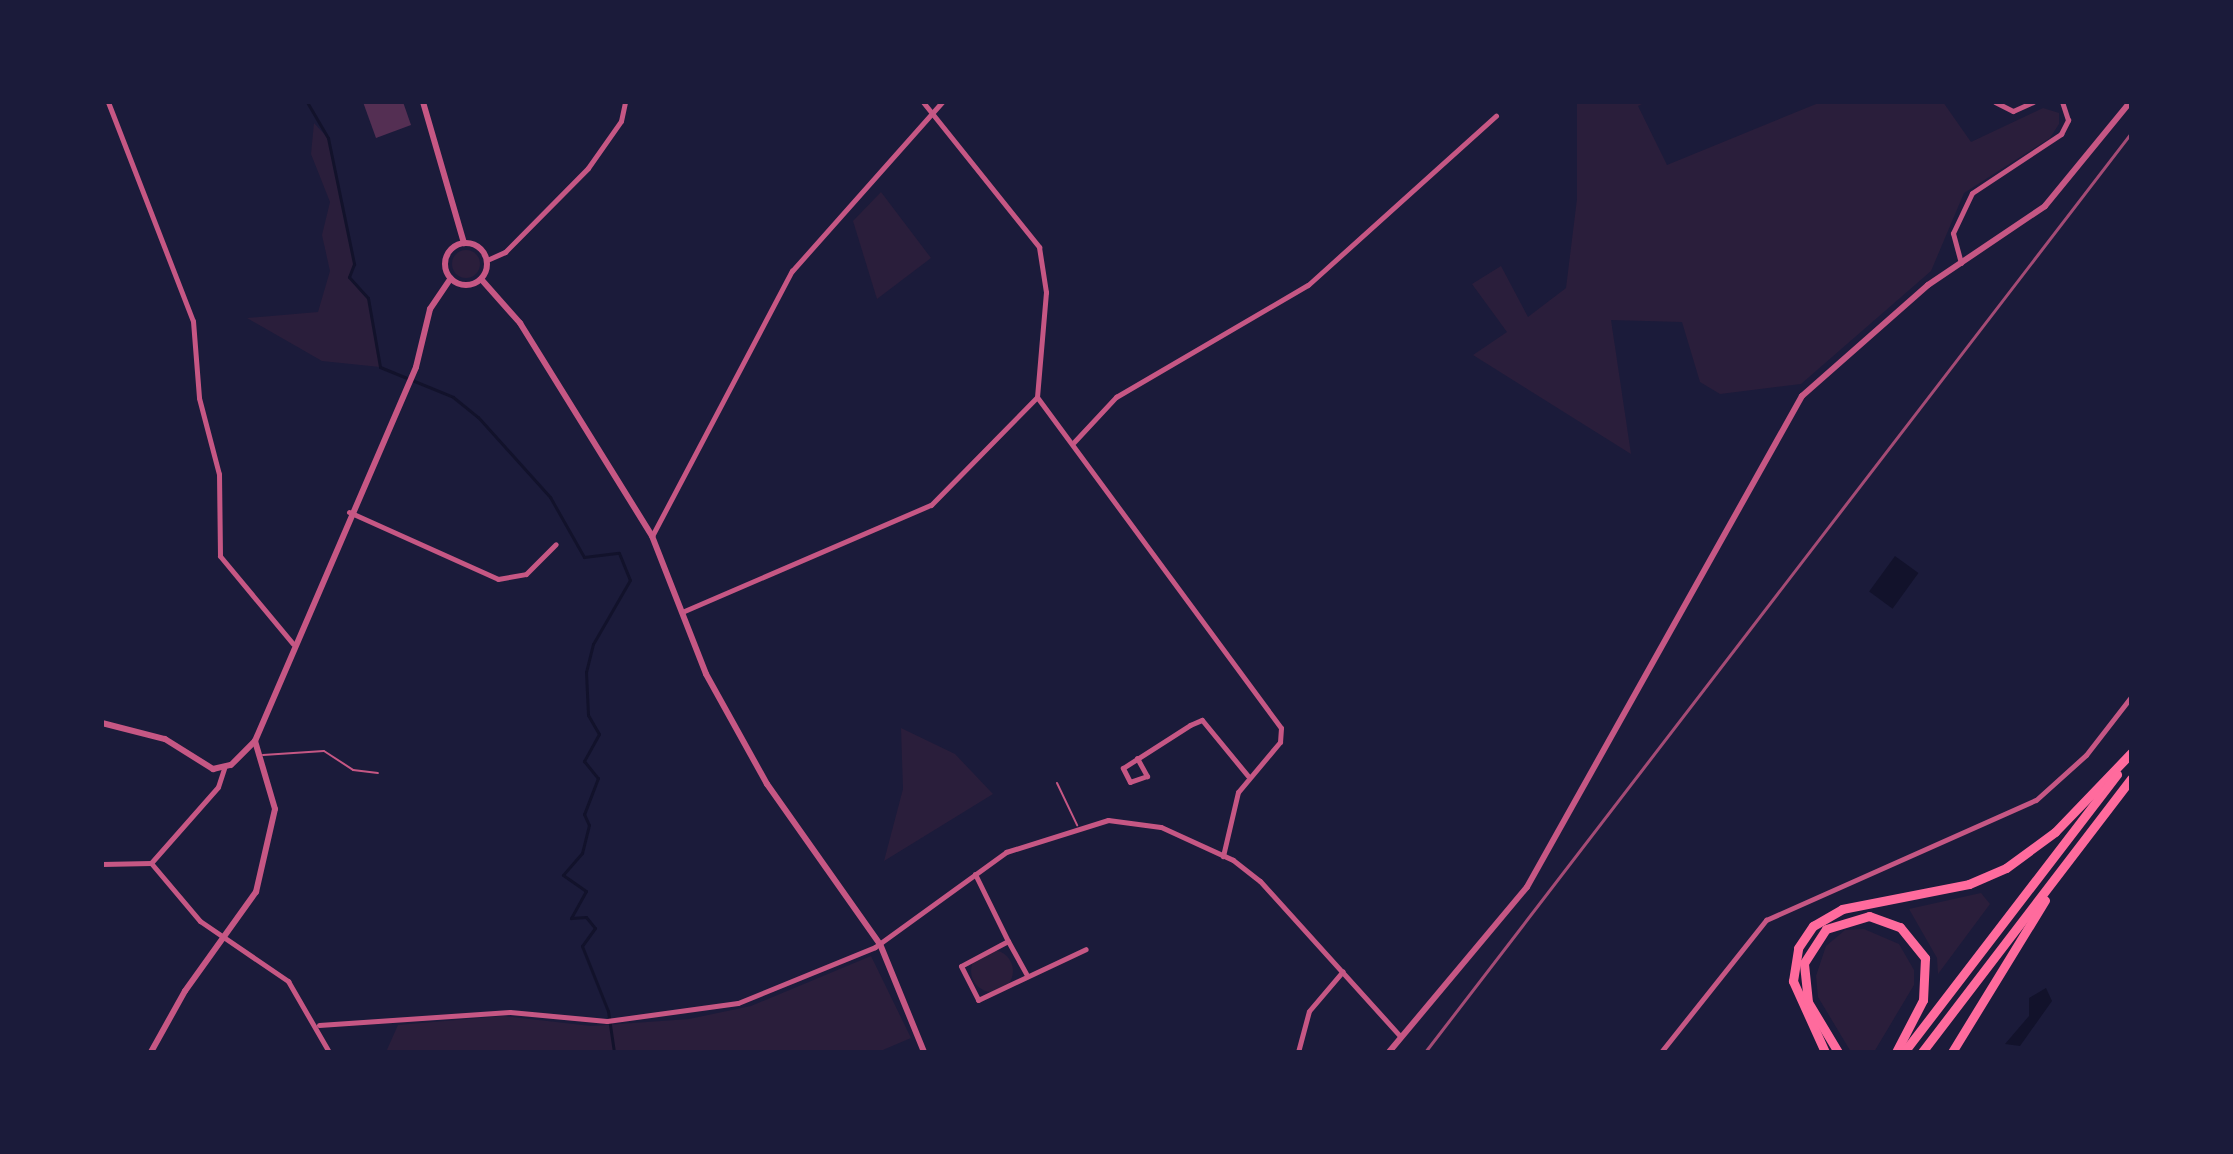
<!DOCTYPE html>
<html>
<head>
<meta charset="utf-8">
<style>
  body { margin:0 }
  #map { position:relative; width:2233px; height:1154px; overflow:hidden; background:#1b1b3a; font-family:"Exo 2",sans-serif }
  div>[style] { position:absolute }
  .green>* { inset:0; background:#2a1e3b }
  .round { border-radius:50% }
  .water>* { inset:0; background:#12122b; transform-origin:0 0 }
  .stream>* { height:3px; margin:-1.5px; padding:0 1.5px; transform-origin:1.5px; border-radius:1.5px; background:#12122b }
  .building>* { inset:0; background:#542f53 }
  .service>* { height:2px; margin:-1px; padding:0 1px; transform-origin:1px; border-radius:1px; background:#c65784 }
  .minor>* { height:5px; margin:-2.5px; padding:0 2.5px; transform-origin:2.5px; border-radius:2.5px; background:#c65784 }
  .tertiary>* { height:6px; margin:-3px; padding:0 3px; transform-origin:3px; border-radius:3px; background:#c65784 }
  .tertiary>.ring { margin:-3px; padding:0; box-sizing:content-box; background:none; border:6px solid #c65784; border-radius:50% }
  .motorway>* { height:9px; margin:-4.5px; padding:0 4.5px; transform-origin:4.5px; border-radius:4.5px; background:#ff6b9d }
  .rail>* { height:3px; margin:-1.5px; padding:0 1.5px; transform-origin:1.5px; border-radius:1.5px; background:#a44b75 }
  span { translate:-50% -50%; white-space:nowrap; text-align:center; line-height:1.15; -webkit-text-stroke:8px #1b1b3a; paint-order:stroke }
  .frame { position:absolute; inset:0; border:104px solid #1b1b3a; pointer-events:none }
</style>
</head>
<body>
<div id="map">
  <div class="green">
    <div style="clip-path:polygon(1577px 102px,1646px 102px,1638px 106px,1667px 165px,1821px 102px,1943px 102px,1971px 142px,2043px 108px,2059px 113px,2059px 124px,2050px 138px,1964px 193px,1931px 271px,1801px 384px,1720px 394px,1700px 382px,1682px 322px,1611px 320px,1631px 454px,1473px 355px,1507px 332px,1472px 284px,1501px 266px,1528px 317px,1566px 288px,1577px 199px)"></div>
    <div style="clip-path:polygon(314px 123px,328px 138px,354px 264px,349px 277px,368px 298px,380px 367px,322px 361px,247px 318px,318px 312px,330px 271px,322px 235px,330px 202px,311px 154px)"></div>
    <div style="clip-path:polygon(881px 192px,931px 258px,877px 299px,853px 221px)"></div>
    <div class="round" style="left:452px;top:250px;width:28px;height:28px"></div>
    <div style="clip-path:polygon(901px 728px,955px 754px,993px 794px,884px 861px,903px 789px)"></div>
    <div style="clip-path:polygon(1981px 893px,1990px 904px,1938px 974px,1937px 958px,1909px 909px)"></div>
    <div style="clip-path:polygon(1864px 929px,1899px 944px,1914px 970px,1914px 985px,1874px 1052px,1851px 1052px,1818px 997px,1816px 976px,1826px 946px,1845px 930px)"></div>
    <div class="round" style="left:971px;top:950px;width:42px;height:42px"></div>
    <div style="clip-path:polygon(871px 956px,911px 1038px,878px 1052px,386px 1052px,398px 1025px,503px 1016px,591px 1026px,689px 1019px,751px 1006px)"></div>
  </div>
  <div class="water">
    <div style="left:1895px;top:556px;width:29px;height:44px;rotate:36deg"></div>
    <div style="clip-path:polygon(2046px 988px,2052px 1001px,2020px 1046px,2005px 1044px,2029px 1016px,2029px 998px)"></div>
  </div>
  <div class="stream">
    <div style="left:307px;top:102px;width:42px;rotate:59.7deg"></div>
    <div style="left:328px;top:138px;width:129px;rotate:78.3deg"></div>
    <div style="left:354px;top:264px;width:14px;rotate:111deg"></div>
    <div style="left:349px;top:277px;width:28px;rotate:48deg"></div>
    <div style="left:368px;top:298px;width:70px;rotate:80.1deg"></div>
    <div style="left:380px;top:367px;width:79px;rotate:22.3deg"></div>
    <div style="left:453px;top:397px;width:32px;rotate:39deg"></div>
    <div style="left:478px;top:417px;width:108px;rotate:48deg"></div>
    <div style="left:550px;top:497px;width:69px;rotate:60.5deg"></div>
    <div style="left:584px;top:557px;width:35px;rotate:-7deg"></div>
    <div style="left:619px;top:553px;width:29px;rotate:68deg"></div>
    <div style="left:630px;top:580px;width:74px;rotate:120deg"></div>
    <div style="left:593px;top:644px;width:29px;rotate:104deg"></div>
    <div style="left:586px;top:672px;width:43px;rotate:87.3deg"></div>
    <div style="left:588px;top:715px;width:22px;rotate:60deg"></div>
    <div style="left:599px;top:734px;width:31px;rotate:119deg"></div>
    <div style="left:584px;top:761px;width:22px;rotate:51deg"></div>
    <div style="left:598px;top:778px;width:39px;rotate:111deg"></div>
    <div style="left:584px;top:814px;width:12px;rotate:66deg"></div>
    <div style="left:589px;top:825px;width:29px;rotate:104deg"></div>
    <div style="left:582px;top:853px;width:29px;rotate:131deg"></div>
    <div style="left:563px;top:875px;width:28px;rotate:35deg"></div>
    <div style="left:586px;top:891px;width:31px;rotate:119deg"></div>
    <div style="left:571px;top:918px;width:15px;rotate:-4deg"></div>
    <div style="left:586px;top:917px;width:14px;rotate:51deg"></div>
    <div style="left:595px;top:928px;width:22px;rotate:126deg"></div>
    <div style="left:582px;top:946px;width:70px;rotate:68.2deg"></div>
    <div style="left:608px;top:1011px;width:41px;rotate:81.7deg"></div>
  </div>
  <div class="building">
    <div style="clip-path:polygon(363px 102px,403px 102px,411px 125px,376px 138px)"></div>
  </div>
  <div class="service">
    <div style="left:263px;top:755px;width:61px;rotate:-3.8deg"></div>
    <div style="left:324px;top:751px;width:35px;rotate:33deg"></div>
    <div style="left:353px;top:770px;width:25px;rotate:7deg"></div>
    <div style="left:1057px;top:783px;width:47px;rotate:64.5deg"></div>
  </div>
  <div class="minor">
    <div style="left:108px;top:102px;width:235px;rotate:68.8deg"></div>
    <div style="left:193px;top:321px;width:77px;rotate:85.5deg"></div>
    <div style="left:199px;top:398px;width:79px;rotate:75.3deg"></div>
    <div style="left:219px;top:474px;width:82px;rotate:89.3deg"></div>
    <div style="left:220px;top:556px;width:114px;rotate:50.3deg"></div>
    <div style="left:923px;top:102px;width:186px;rotate:51.3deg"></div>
    <div style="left:1039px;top:247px;width:46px;rotate:81.2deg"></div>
    <div style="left:1046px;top:292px;width:105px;rotate:94.9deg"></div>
    <div style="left:1037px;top:397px;width:411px;rotate:53.6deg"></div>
    <div style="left:1281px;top:728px;width:14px;rotate:94deg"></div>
    <div style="left:1280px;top:742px;width:65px;rotate:130deg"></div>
    <div style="left:1238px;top:792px;width:66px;rotate:103.2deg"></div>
    <div style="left:1995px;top:102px;width:20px;rotate:27deg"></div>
    <div style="left:2013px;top:111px;width:22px;rotate:-24deg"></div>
    <div style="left:487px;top:260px;width:20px;rotate:-24deg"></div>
    <div style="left:505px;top:252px;width:118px;rotate:-45.3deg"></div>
    <div style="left:588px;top:168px;width:57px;rotate:-54.9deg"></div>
    <div style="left:621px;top:121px;width:19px;rotate:-78deg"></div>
    <div style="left:1961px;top:263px;width:31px;rotate:-105deg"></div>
    <div style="left:1953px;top:233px;width:44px;rotate:-64.6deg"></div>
    <div style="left:1972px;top:193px;width:107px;rotate:-33.5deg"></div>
    <div style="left:2061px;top:134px;width:16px;rotate:-63deg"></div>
    <div style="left:2068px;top:120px;width:19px;rotate:-108deg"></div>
    <div style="left:1074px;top:442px;width:62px;rotate:-47deg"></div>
    <div style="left:1116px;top:397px;width:222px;rotate:-30.3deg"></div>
    <div style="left:1308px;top:285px;width:253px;rotate:-42deg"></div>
    <div style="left:349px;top:512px;width:163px;rotate:24.2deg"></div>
    <div style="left:498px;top:579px;width:28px;rotate:-10deg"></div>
    <div style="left:526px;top:574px;width:42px;rotate:-45deg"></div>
    <div style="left:652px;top:536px;width:300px;rotate:-62.2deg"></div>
    <div style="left:792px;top:271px;width:226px;rotate:-48.4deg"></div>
    <div style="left:682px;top:612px;width:271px;rotate:-23.3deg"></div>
    <div style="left:931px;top:505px;width:151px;rotate:-45.5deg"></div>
    <div style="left:1137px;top:758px;width:21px;rotate:61deg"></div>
    <div style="left:1147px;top:776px;width:18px;rotate:161deg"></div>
    <div style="left:1130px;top:782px;width:16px;rotate:-117deg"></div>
    <div style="left:1123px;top:768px;width:80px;rotate:-32.7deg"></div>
    <div style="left:1190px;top:725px;width:13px;rotate:-23deg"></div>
    <div style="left:1202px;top:720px;width:72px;rotate:50.6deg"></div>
    <div style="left:151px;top:863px;width:101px;rotate:-48.6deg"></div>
    <div style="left:218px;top:787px;width:20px;rotate:-72deg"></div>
    <div style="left:102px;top:864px;width:49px;rotate:-1.2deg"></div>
    <div style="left:151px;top:863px;width:76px;rotate:49.8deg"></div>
    <div style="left:200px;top:921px;width:107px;rotate:34.3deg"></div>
    <div style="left:288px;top:981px;width:82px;rotate:60deg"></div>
    <div style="left:975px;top:874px;width:75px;rotate:63.8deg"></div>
    <div style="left:1008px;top:941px;width:53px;rotate:152deg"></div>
    <div style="left:961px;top:966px;width:38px;rotate:63deg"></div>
    <div style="left:978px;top:1000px;width:119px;rotate:-25.3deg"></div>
    <div style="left:1008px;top:941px;width:39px;rotate:61deg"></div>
    <div style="left:319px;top:1025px;width:191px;rotate:-3.9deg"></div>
    <div style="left:510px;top:1012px;width:97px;rotate:5.3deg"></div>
    <div style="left:607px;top:1021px;width:132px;rotate:-7.8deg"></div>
    <div style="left:738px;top:1003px;width:148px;rotate:-22.2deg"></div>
    <div style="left:875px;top:947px;width:162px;rotate:-35.9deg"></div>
    <div style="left:1006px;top:852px;width:107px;rotate:-17.4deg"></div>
    <div style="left:1108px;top:820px;width:53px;rotate:7.5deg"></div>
    <div style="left:1161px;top:827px;width:79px;rotate:24.6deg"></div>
    <div style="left:1233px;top:860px;width:34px;rotate:38deg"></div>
    <div style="left:1260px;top:881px;width:210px;rotate:47.9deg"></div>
    <div style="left:1089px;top:1052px;width:24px"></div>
    <div style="left:1298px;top:1052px;width:42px;rotate:-75deg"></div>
    <div style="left:1309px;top:1011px;width:52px;rotate:-49.6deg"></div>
    <div style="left:1661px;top:1052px;width:169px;rotate:-51.5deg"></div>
    <div style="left:1766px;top:920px;width:295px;rotate:-24deg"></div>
    <div style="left:2036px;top:800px;width:67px;rotate:-42deg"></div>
    <div style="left:2086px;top:755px;width:73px;rotate:-52.2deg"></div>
  </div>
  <div class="tertiary">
    <div style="left:423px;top:102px;width:147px;rotate:73.8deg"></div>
    <div class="ring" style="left:445px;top:243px;width:36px;height:36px"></div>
    <div style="left:481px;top:279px;width:59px;rotate:48.4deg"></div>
    <div style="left:520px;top:323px;width:251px;rotate:58.2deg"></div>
    <div style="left:652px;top:536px;width:148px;rotate:68.6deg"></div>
    <div style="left:706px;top:674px;width:126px;rotate:61deg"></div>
    <div style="left:767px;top:784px;width:196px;rotate:54.8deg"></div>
    <div style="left:880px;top:944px;width:117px;rotate:67.8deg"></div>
    <div style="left:102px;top:723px;width:65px;rotate:14.3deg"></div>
    <div style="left:165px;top:739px;width:57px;rotate:32deg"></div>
    <div style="left:213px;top:769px;width:18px;rotate:-13deg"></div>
    <div style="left:231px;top:765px;width:34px;rotate:-45deg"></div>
    <div style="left:255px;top:741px;width:407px;rotate:-66.7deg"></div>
    <div style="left:416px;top:367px;width:60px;rotate:-76.4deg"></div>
    <div style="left:430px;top:309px;width:37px;rotate:-56deg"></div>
    <div style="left:151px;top:1052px;width:70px;rotate:-60.9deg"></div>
    <div style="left:185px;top:991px;width:122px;rotate:-54.4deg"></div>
    <div style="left:256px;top:892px;width:85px;rotate:-77.1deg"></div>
    <div style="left:275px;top:809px;width:71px;rotate:-106.4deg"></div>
    <div style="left:1389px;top:1052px;width:215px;rotate:-50.1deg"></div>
    <div style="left:1527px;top:887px;width:563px;rotate:-60.75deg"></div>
    <div style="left:1802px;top:396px;width:168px;rotate:-41.4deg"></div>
    <div style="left:1928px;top:285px;width:141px;rotate:-34deg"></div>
    <div style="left:2045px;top:206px;width:134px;rotate:-50.7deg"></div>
  </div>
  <div class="motorway">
    <div style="left:1825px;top:1052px;width:78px;rotate:-114.3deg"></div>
    <div style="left:1793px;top:981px;width:33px;rotate:-81deg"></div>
    <div style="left:1798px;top:948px;width:27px;rotate:-56deg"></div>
    <div style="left:1813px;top:926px;width:34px;rotate:-30deg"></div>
    <div style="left:1842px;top:909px;width:129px;rotate:-11.1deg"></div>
    <div style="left:1969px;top:884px;width:40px;rotate:-23.4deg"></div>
    <div style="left:2006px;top:868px;width:61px;rotate:-36.3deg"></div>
    <div style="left:2055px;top:832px;width:110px;rotate:-46.1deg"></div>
    <div style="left:1838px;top:1052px;width:58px;rotate:-121deg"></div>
    <div style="left:1808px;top:1002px;width:39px;rotate:-96deg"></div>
    <div style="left:1804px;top:963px;width:40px;rotate:-57.1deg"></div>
    <div style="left:1826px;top:929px;width:45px;rotate:-16.8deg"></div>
    <div style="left:1869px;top:916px;width:33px;rotate:20deg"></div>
    <div style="left:1900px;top:927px;width:40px;rotate:51deg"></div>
    <div style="left:1925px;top:958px;width:42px;rotate:92.7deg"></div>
    <div style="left:1923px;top:1000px;width:59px;rotate:117.4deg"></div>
    <div style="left:1904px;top:1052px;width:350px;rotate:-52.5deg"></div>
    <div style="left:1922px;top:1052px;width:344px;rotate:-52.6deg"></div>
    <div style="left:1952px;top:1052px;width:178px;rotate:-58.5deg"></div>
  </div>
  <div class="rail">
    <div style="left:1425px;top:1052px;width:1159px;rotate:-52.47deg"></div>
  </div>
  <div class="frame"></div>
</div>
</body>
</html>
